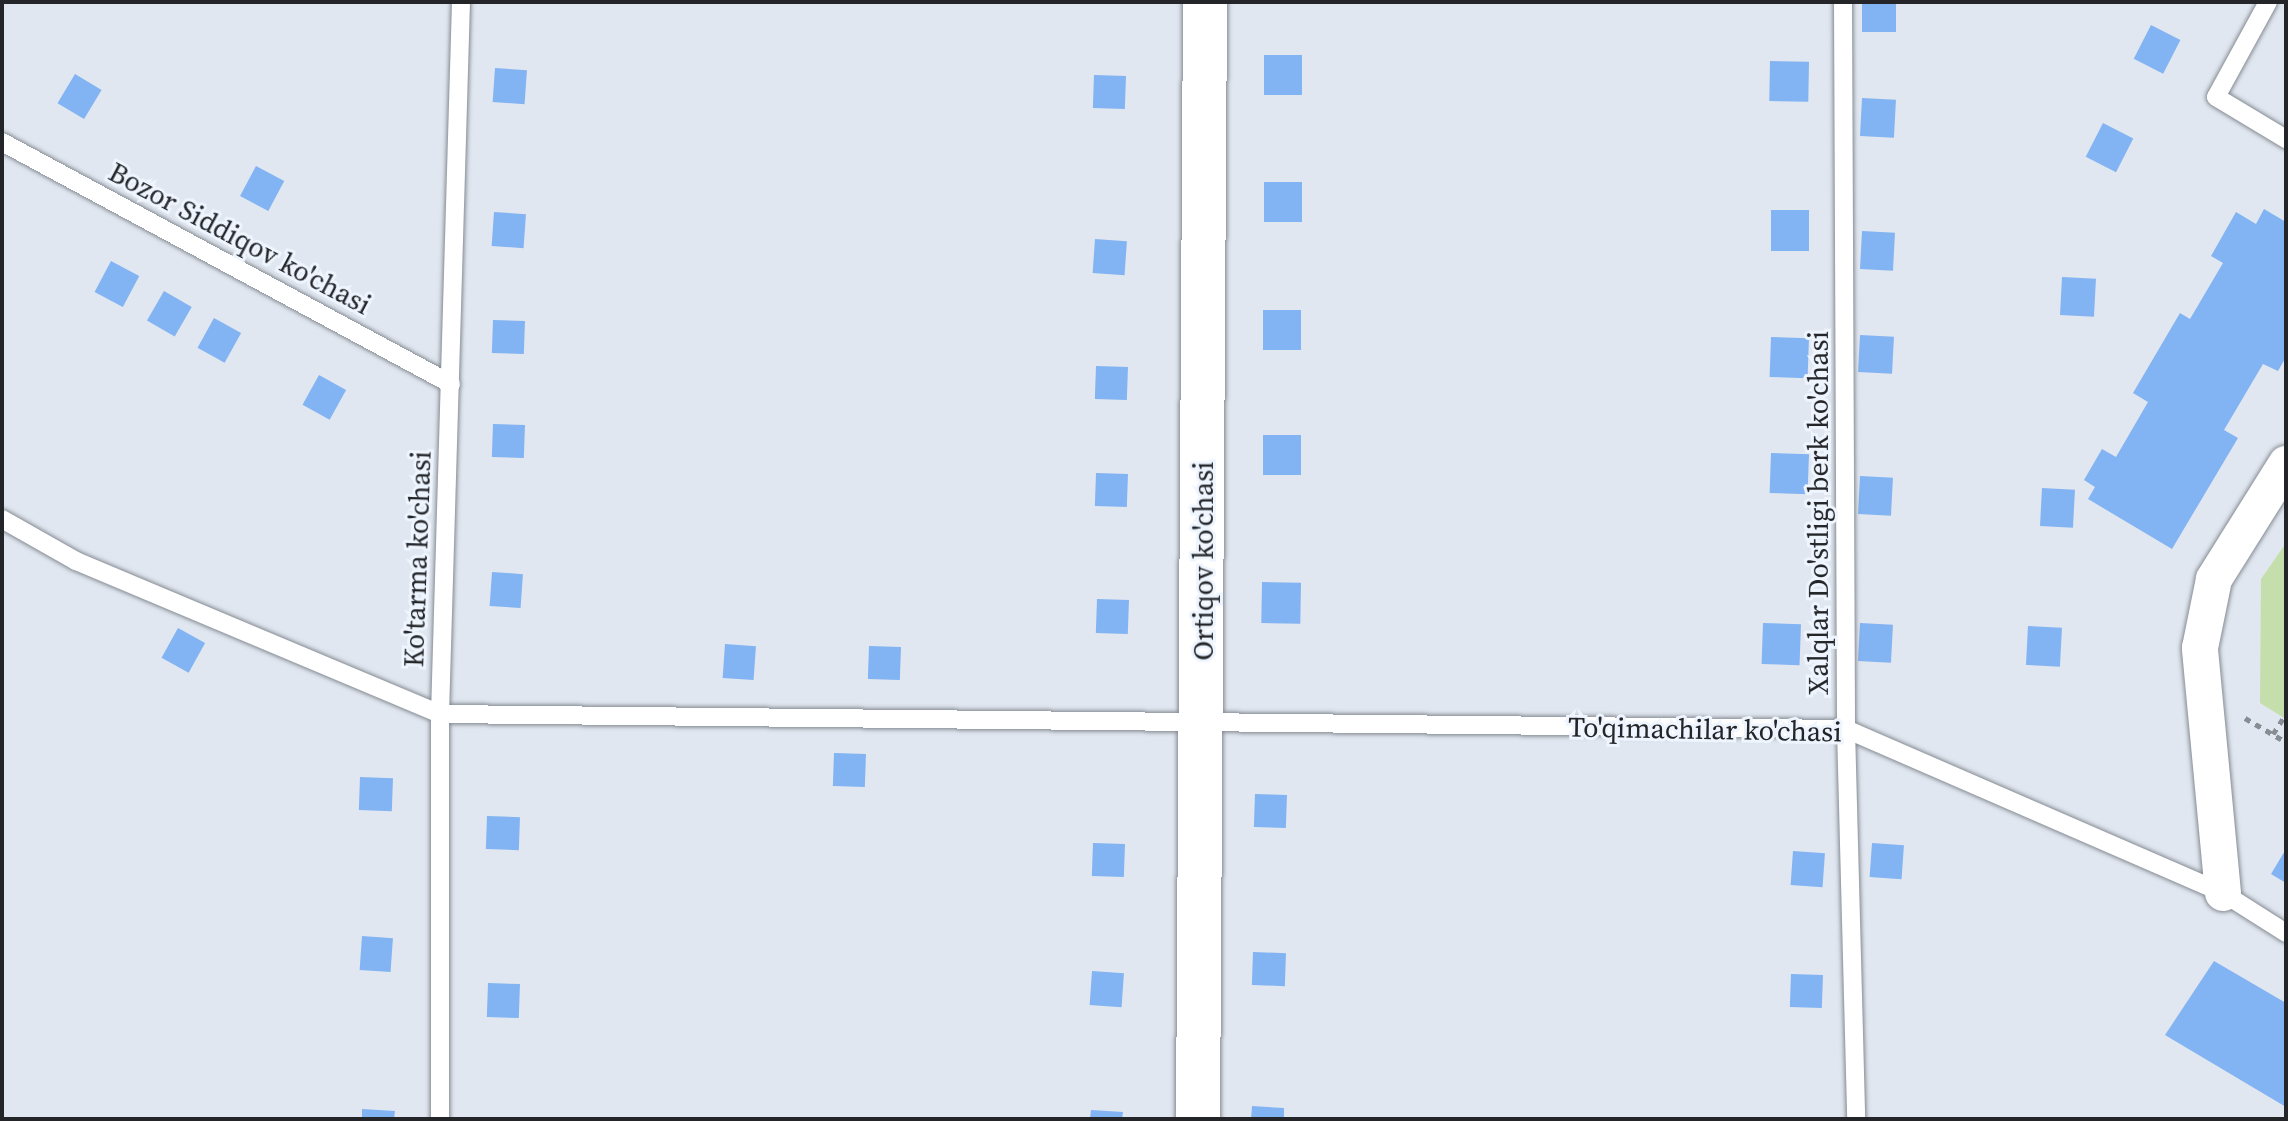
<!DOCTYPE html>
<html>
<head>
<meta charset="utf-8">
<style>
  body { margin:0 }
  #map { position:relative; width:2288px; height:1121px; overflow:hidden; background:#e1e7f0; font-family:"Source Serif 4",serif }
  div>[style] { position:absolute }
  .green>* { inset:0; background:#c4dfac }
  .building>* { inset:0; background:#82b3f2; transform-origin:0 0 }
  .path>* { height:5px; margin-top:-2.5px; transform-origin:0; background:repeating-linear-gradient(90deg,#888d93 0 6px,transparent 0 12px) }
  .roads { filter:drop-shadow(0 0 2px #858b93) drop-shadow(0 0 2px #858b93) }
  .service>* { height:18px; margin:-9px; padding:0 9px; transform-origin:9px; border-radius:9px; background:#fff }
  .minor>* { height:36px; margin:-18px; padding:0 18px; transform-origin:18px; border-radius:18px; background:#fff }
  .tertiary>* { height:44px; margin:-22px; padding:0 22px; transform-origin:22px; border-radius:22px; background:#fff }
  span { translate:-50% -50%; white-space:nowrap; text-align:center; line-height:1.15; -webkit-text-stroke:6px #eef5fe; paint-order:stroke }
  .street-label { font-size:28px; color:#232529 }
  .frame { position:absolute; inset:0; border:4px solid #232529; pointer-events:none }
</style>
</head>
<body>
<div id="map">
  <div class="green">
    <div style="clip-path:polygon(2286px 543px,2286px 719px,2260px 703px,2261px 579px)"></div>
  </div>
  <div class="building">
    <div style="left:1862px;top:2px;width:34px;height:30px"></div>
    <div style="left:2151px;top:25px;width:33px;height:38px;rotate:27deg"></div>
    <div style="left:1264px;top:55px;width:38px;height:40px"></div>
    <div style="left:1770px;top:61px;width:39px;height:40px;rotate:1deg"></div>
    <div style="left:495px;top:68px;width:32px;height:34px;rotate:4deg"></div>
    <div style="left:75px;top:74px;width:31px;height:34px;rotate:31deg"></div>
    <div style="left:1094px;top:75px;width:32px;height:33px;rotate:2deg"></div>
    <div style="left:1862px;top:98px;width:34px;height:38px;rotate:3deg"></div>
    <div style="left:2103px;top:123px;width:34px;height:38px;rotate:27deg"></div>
    <div style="left:256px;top:166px;width:32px;height:34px;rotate:28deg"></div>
    <div style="left:1264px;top:182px;width:38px;height:40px"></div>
    <div style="clip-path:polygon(2264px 209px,2286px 222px,2286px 357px,2278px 371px,2263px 364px,2224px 430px,2238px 438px,2172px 549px,2088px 499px,2095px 487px,2084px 480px,2102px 449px,2116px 457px,2148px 402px,2133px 393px,2180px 313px,2190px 319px,2223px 263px,2211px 256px,2236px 212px,2256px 224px)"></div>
    <div style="left:1771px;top:210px;width:38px;height:41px"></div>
    <div style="left:494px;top:212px;width:32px;height:34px;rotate:4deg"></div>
    <div style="left:1862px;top:231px;width:33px;height:38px;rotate:3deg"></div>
    <div style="left:1095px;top:239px;width:32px;height:34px;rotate:4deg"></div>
    <div style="left:111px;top:261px;width:32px;height:35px;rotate:28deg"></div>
    <div style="left:2062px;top:277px;width:34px;height:38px;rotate:3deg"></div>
    <div style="left:164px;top:291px;width:32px;height:34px;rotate:30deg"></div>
    <div style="left:1263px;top:310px;width:38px;height:40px"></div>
    <div style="left:214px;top:318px;width:31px;height:34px;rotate:29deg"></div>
    <div style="left:493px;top:320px;width:32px;height:33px;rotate:2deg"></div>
    <div style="left:1860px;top:335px;width:34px;height:37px;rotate:3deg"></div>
    <div style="left:1771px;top:337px;width:38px;height:40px;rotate:2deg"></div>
    <div style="left:1096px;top:366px;width:32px;height:33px;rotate:2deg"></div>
    <div style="left:319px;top:375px;width:31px;height:34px;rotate:29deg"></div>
    <div style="left:493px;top:424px;width:32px;height:33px;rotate:2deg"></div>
    <div style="left:1263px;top:435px;width:38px;height:40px"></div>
    <div style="left:1771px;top:453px;width:38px;height:40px;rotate:2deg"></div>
    <div style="left:1096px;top:473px;width:32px;height:33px;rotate:2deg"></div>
    <div style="left:1860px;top:476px;width:33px;height:38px;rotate:3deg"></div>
    <div style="left:2042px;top:488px;width:33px;height:38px;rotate:3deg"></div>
    <div style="left:492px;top:572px;width:31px;height:34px;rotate:4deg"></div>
    <div style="left:1262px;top:582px;width:39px;height:41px;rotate:1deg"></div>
    <div style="left:1097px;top:599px;width:32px;height:34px;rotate:2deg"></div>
    <div style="left:1763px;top:623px;width:38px;height:41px;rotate:2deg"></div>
    <div style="left:1860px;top:623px;width:33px;height:38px;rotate:3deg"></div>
    <div style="left:2028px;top:626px;width:34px;height:39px;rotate:3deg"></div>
    <div style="left:178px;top:628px;width:31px;height:34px;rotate:29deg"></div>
    <div style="left:725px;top:644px;width:31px;height:34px;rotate:4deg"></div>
    <div style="left:869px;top:646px;width:32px;height:33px;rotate:2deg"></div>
    <div style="left:834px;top:753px;width:32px;height:33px;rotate:2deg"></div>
    <div style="left:360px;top:777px;width:33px;height:33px;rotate:2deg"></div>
    <div style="left:1255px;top:794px;width:32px;height:33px;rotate:2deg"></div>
    <div style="left:487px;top:816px;width:33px;height:33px;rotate:2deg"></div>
    <div style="left:1093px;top:843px;width:32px;height:33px;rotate:2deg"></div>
    <div style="left:1872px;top:843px;width:32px;height:34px;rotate:4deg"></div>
    <div style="clip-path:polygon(2286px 849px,2286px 883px,2271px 874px)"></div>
    <div style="left:1793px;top:851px;width:32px;height:34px;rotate:4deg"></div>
    <div style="left:362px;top:936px;width:31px;height:34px;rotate:4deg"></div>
    <div style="left:1253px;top:952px;width:33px;height:33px;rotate:2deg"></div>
    <div style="clip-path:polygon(2214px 961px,2286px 1003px,2286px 1107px,2165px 1035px)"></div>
    <div style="left:1092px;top:971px;width:32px;height:34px;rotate:4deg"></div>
    <div style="left:1791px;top:974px;width:32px;height:33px;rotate:2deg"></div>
    <div style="left:488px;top:983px;width:32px;height:34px;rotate:2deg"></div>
    <div style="clip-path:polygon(1252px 1106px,1284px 1108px,1284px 1119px,1251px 1119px)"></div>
    <div style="clip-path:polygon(362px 1109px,395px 1111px,394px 1119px,362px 1119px)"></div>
    <div style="clip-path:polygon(1091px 1110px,1123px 1112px,1122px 1119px,1090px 1119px)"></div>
  </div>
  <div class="path">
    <div style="left:2245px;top:718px;width:48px;rotate:30.3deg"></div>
    <div style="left:2273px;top:734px;width:24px;rotate:-57deg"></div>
  </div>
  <div class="roads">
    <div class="service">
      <div style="left:1843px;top:2px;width:727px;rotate:89.76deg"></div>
      <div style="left:1846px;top:729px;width:390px;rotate:88.5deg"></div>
      <div style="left:2268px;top:2px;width:108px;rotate:118.7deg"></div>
      <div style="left:2216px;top:97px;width:82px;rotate:31deg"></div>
      <div style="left:2px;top:142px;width:510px;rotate:28.32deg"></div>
      <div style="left:2px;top:519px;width:85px;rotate:29.6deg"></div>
      <div style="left:76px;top:561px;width:395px;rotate:22.8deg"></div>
      <div style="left:440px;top:714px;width:1406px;rotate:0.61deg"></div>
      <div style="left:1846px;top:729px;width:411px;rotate:23.5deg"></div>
      <div style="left:2223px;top:893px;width:75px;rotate:32.4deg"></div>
      <div style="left:440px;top:1119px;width:405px;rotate:-90deg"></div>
      <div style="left:440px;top:714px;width:712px;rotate:-88.31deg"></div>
    </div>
    <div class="minor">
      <div style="left:2223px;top:893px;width:246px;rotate:-95.4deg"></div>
      <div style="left:2200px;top:648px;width:70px;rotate:-78.5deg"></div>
      <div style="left:2214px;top:579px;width:136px;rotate:-57.9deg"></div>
    </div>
    <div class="tertiary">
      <div style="left:1198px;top:1119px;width:1117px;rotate:-89.64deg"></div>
    </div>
  </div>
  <div class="street-label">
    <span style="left:240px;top:238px;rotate:28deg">Bozor Siddiqov ko'chasi</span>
    <span style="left:1818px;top:513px;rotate:-90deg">Xalqlar Do'stligi berk ko'chasi</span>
    <span style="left:417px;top:559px;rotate:-88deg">Ko'tarma ko'chasi</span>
    <span style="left:1203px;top:561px;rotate:-90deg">Ortiqov ko'chasi</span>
    <span style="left:1705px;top:729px;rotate:1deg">To'qimachilar ko'chasi</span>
  </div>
  <div class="frame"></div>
</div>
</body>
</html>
